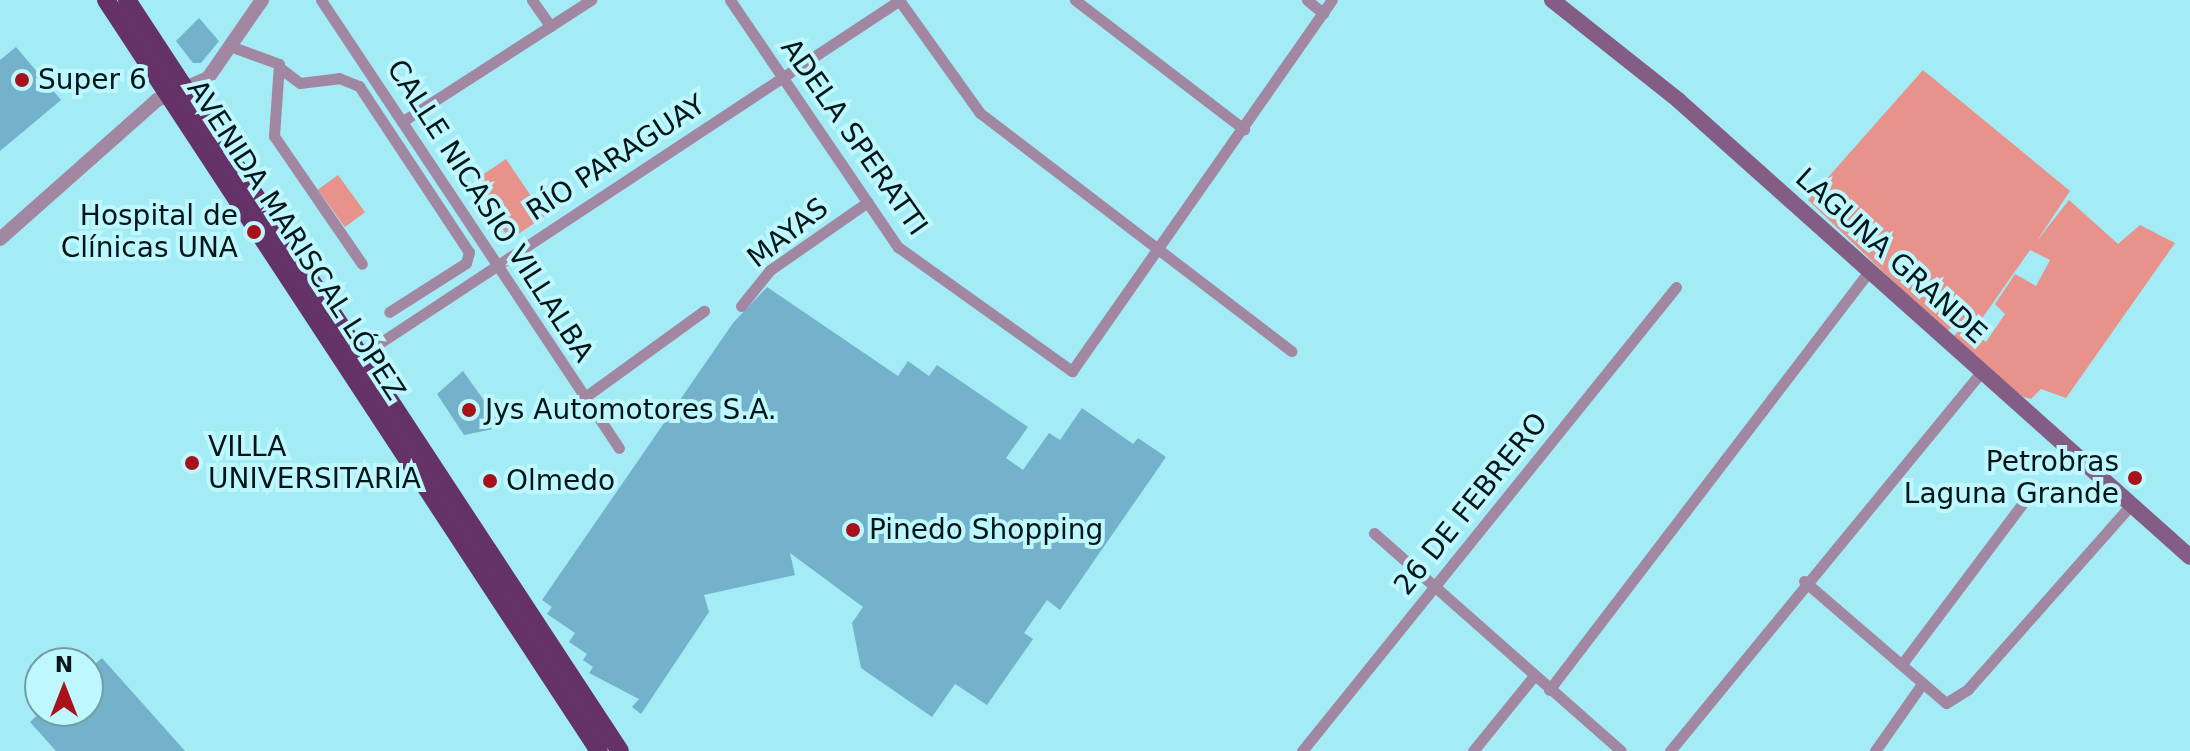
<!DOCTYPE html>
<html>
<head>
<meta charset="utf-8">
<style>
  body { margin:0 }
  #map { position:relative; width:2190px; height:751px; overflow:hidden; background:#a4ecf5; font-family:"DejaVu Sans",sans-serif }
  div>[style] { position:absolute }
  .green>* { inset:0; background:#e7928a; transform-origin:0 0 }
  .building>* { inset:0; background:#74b1ca }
  .minor>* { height:11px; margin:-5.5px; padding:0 5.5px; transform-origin:5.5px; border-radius:5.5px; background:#a287a3 }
  .tertiary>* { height:14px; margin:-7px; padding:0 7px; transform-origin:7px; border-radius:7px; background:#a287a3 }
  .secondary>* { height:16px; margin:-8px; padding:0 8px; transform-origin:8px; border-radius:8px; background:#845d85 }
  .trunk>* { height:18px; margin:-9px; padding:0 9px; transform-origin:9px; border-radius:9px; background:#643266 }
  .dots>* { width:22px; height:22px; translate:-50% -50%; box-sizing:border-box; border:4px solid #bef7fe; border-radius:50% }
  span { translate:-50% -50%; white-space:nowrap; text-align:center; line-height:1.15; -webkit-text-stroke:8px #bef7fe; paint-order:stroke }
  .poi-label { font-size:28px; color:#001619 }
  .left { translate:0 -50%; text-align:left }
  .right { translate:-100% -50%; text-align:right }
  .street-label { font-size:28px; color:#001619 }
  .north { position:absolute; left:24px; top:647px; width:80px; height:80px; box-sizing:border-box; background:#bef7fe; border:2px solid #729da2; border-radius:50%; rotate:0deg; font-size:22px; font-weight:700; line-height:32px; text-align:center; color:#001619 }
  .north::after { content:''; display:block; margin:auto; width:28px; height:36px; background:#a8121b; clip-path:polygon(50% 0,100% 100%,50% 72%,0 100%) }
</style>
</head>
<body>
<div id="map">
  <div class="green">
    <div style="clip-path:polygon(1923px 70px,2070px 191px,2036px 242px,2069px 200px,2118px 244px,2140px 225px,2175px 243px,2066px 398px,2041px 389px,2031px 399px,2014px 394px,1952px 338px,1963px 326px,1986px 342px,2005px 314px,1995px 304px,2015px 274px,2036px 286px,2050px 260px,2030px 250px,1976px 327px,1959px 321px,1946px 332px,1808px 200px)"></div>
    <div style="left:506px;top:159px;width:69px;height:42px;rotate:56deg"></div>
    <div style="left:338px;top:175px;width:46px;height:25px;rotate:54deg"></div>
  </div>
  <div class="building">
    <div style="clip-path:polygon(199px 18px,219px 41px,201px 63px,193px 63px,176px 41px)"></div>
    <div style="clip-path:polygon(16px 47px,61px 100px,0 151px,0 60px)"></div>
    <div style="clip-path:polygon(767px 287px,898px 376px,908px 361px,929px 376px,937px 365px,1028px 427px,1006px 458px,1023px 470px,1049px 433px,1060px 440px,1082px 408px,1133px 444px,1138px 438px,1166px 457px,1060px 610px,1047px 600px,1024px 633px,1033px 639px,987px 705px,955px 684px,932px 717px,861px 668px,852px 623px,863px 607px,790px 553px,795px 575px,704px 595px,709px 612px,641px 714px,632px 707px,639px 699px,589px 673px,593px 667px,583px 660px,587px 654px,569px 642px,575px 633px,547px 614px,552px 607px,542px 600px,733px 323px)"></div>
    <div style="clip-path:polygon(463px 371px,503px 427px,464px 435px,437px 394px)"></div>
    <div style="clip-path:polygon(102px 658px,185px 751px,56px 751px,30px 722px,42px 711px,88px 711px,88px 670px)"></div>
  </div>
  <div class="minor">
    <div style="left:321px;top:0;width:538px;rotate:56.37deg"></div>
    <div style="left:532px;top:0;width:32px;rotate:55deg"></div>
    <div style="left:730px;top:0;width:299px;rotate:55.8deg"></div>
    <div style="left:898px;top:247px;width:214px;rotate:35.5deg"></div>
    <div style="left:1072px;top:371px;width:453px;rotate:-55deg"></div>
    <div style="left:899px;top:0;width:139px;rotate:54.4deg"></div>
    <div style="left:980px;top:113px;width:392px;rotate:37.4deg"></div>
    <div style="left:1075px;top:0;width:213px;rotate:37.4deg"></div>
    <div style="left:1307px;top:0;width:21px;rotate:39deg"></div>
    <div style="left:230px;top:46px;width:52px;rotate:20.2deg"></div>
    <div style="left:279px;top:64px;width:72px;rotate:94deg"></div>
    <div style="left:274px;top:136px;width:155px;rotate:55.5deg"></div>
    <div style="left:280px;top:68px;width:25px;rotate:37deg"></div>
    <div style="left:300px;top:83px;width:39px;rotate:-7deg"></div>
    <div style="left:339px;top:78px;width:22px;rotate:22deg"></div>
    <div style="left:359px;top:86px;width:199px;rotate:56.5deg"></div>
    <div style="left:469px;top:252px;width:11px;rotate:105deg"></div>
    <div style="left:466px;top:263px;width:91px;rotate:147.5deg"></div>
    <div style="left:403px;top:121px;width:224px;rotate:-32.8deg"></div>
    <div style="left:741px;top:306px;width:46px;rotate:-51.1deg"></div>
    <div style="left:770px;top:270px;width:119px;rotate:-34.8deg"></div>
    <div style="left:360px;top:356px;width:647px;rotate:-33.4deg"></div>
    <div style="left:585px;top:397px;width:147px;rotate:-35.9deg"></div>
    <div style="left:1374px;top:533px;width:329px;rotate:41.4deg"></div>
    <div style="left:1804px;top:581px;width:187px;rotate:40.7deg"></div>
    <div style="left:1946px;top:703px;width:26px;rotate:-32deg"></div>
    <div style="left:1968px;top:689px;width:244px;rotate:-48.5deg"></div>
    <div style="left:1902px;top:664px;width:201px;rotate:-53.1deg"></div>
    <div style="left:1549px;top:690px;width:529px;rotate:-52.61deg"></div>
    <div style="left:1302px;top:751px;width:596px;rotate:-51.13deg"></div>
    <div style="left:1473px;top:751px;width:95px;rotate:-51deg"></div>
    <div style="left:1670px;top:751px;width:490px;rotate:-50.6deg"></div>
    <div style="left:1875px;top:751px;width:82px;rotate:-55deg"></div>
  </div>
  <div class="tertiary">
    <div style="left:0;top:239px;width:210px;rotate:-41.5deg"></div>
    <div style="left:157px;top:100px;width:56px;rotate:-23.3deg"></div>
    <div style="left:208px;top:78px;width:95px;rotate:-55.3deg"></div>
  </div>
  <div class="secondary">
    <div style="left:1552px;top:0;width:161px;rotate:38.4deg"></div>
    <div style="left:1678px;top:100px;width:686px;rotate:41.75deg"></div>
  </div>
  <div class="trunk">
    <div style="left:106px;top:0;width:898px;rotate:56.72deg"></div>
    <div style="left:127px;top:0;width:898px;rotate:56.72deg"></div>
  </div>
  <div class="dots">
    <div style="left:22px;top:80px;background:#a8121b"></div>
    <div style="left:254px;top:232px;background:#a8121b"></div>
    <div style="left:469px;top:410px;background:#a8121b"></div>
    <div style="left:192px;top:463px;background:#a8121b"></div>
    <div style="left:2135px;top:478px;background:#a8121b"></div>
    <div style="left:490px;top:481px;background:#a8121b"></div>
    <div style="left:853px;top:530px;background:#a8121b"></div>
  </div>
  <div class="poi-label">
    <span class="left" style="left:38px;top:80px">Super 6</span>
    <span class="right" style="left:238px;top:232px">Hospital de<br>Clínicas UNA</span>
    <span class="left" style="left:485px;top:410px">Jys Automotores S.A.</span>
    <span class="left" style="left:208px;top:463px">VILLA<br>UNIVERSITARIA</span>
    <span class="right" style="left:2119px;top:478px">Petrobras<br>Laguna Grande</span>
    <span class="left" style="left:506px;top:481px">Olmedo</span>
    <span class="left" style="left:869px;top:530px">Pinedo Shopping</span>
  </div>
  <div class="street-label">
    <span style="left:854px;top:137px;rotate:55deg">ADELA SPERATTI</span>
    <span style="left:616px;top:158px;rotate:-33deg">RÍO PARAGUAY</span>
    <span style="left:490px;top:211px;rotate:57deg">CALLE NICASIO VILLALBA</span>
    <span style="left:788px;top:233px;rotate:-38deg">MAYAS</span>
    <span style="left:296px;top:240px;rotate:57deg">AVENIDA MARISCAL LÓPEZ</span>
    <span style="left:1891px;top:256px;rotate:42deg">LAGUNA GRANDE</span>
    <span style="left:1471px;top:504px;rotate:-51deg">26 DE FEBRERO</span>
  </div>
  <div class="north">N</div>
</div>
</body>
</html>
